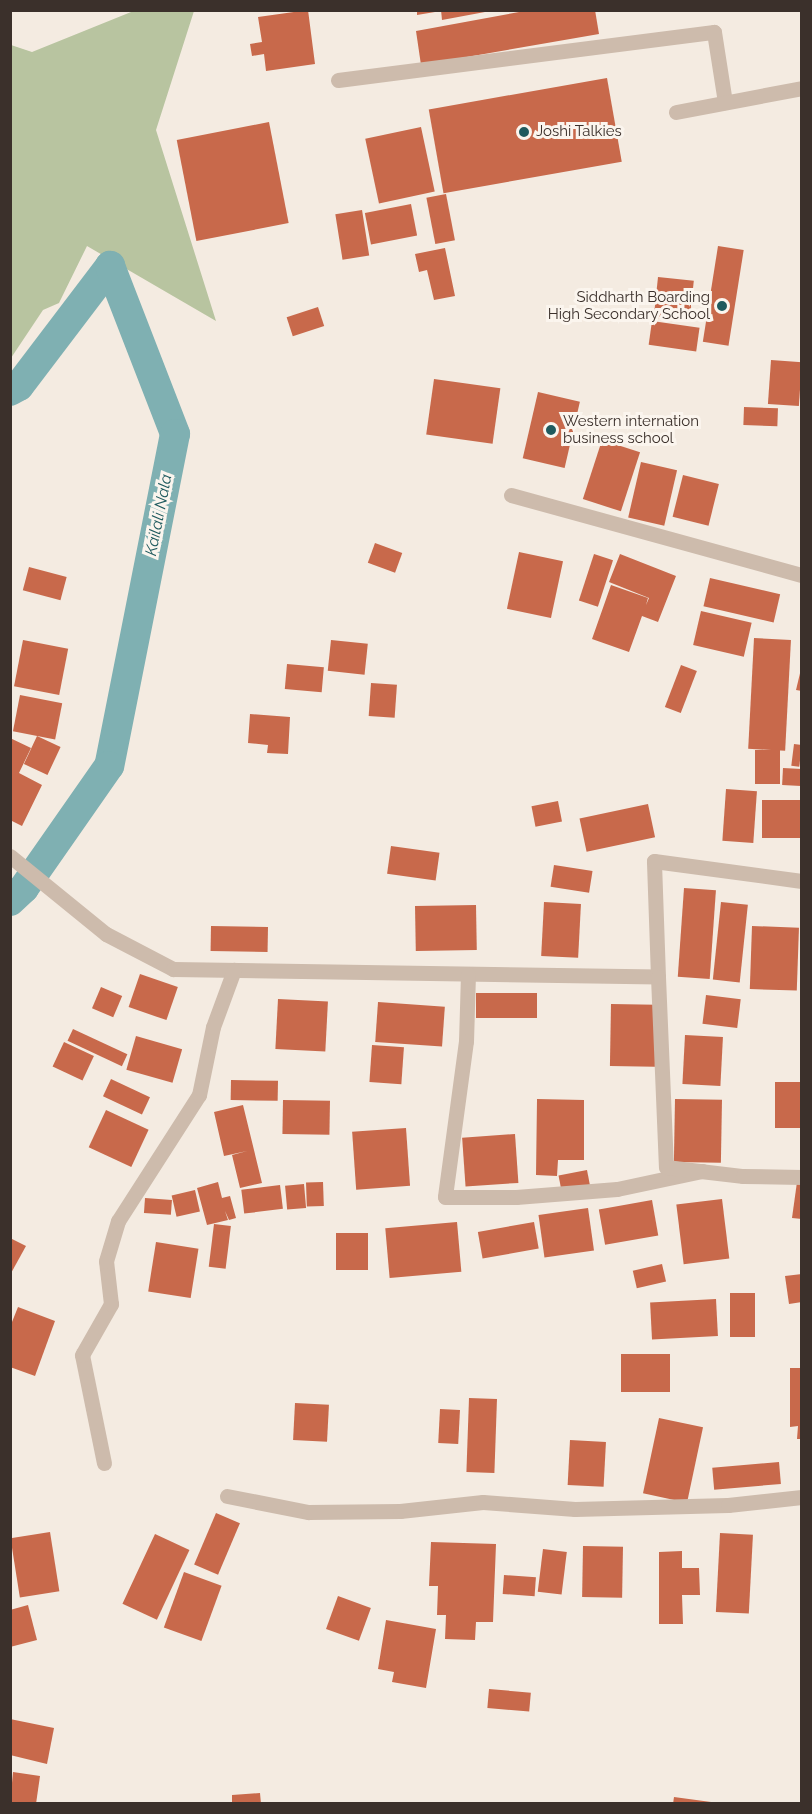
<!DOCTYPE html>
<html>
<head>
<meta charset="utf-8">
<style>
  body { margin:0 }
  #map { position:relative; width:812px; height:1814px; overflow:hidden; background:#f4ebe1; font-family:Raleway,sans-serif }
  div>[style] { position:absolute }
  .green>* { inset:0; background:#b8c4a0 }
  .canal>* { height:30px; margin:-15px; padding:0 15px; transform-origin:15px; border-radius:15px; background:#7fb0b2 }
  .building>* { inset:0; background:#c8694b; transform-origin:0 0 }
  .minor>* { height:15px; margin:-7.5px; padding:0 7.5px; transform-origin:7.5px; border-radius:7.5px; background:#cdbbac }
  .dots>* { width:16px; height:16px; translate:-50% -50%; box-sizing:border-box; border:3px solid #fbf5ee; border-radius:50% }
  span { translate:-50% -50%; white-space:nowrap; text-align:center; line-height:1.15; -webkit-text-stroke:6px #fbf5ee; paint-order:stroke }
  .poi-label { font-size:15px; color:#3b302b }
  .left { translate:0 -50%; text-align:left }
  .right { translate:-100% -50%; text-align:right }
  .water-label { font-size:16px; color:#1f5a5e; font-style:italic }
  .frame { position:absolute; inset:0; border:12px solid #3b302b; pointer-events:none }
</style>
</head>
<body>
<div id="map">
  <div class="green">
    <div style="clip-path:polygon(136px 10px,194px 11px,156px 130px,216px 321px,87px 246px,59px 303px,43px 310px,11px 358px,11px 45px,32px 52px)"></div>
  </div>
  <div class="canal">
    <div style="left:10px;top:391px;width:10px;rotate:-29deg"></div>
    <div style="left:19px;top:386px;width:151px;rotate:-52.8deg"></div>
    <div style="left:110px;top:266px;width:180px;rotate:68.8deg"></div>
    <div style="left:175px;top:434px;width:338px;rotate:101.2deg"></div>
    <div style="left:109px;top:766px;width:149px;rotate:124.9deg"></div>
    <div style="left:24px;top:888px;width:19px;rotate:137deg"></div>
  </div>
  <div class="building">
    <div style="clip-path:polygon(308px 10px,315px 64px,266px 71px,264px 54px,252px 56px,250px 44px,262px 42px,258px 17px)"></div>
    <div style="clip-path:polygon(417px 10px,435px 10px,435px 12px,417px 15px)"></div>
    <div style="clip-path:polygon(441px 10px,485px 10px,485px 12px,442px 20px)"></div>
    <div style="clip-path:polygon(530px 10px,595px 10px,599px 34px,421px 65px,416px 31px)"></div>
    <div style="left:607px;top:78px;width:85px;height:181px;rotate:80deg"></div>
    <div style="left:269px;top:122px;width:103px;height:94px;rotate:79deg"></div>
    <div style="left:421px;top:127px;width:66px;height:57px;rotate:78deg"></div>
    <div style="left:446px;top:194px;width:47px;height:20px;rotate:79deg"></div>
    <div style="left:411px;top:204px;width:32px;height:47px;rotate:79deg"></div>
    <div style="left:362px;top:210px;width:46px;height:27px;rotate:81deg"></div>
    <div style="left:718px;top:246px;width:26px;height:97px;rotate:9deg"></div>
    <div style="clip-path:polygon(445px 248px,455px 296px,434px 300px,427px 270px,419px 272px,415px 254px)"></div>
    <div style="left:658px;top:277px;width:36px;height:41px;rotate:6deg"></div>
    <div style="left:318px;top:307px;width:20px;height:33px;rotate:72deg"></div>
    <div style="left:652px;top:321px;width:48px;height:24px;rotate:8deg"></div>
    <div style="left:771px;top:360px;width:31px;height:44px;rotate:4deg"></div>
    <div style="left:434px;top:379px;width:67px;height:56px;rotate:8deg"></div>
    <div style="left:538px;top:392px;width:43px;height:68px;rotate:13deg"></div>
    <div style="left:744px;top:407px;width:34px;height:18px;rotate:2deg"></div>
    <div style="left:602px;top:440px;width:40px;height:62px;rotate:18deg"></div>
    <div style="left:641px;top:462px;width:37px;height:57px;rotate:13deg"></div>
    <div style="left:683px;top:475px;width:37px;height:43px;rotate:14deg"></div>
    <div style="left:375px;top:543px;width:29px;height:21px;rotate:20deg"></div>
    <div style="left:519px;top:552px;width:45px;height:58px;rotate:12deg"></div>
    <div style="left:594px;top:554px;width:20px;height:49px;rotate:18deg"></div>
    <div style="clip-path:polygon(620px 554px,676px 576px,658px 622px,642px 616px,629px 652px,592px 639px,611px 585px,648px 598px,646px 605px,649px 598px,609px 582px)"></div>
    <div style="left:29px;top:567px;width:39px;height:24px;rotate:15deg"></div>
    <div style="left:710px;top:578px;width:72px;height:29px;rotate:13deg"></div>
    <div style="left:701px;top:611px;width:52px;height:35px;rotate:13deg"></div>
    <div style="left:754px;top:638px;width:37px;height:111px;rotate:3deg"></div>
    <div style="left:23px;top:640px;width:46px;height:47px;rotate:11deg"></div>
    <div style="left:331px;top:640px;width:37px;height:31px;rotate:6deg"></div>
    <div style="left:287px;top:664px;width:37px;height:25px;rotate:5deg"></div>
    <div style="left:681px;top:665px;width:17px;height:45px;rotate:21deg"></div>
    <div style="clip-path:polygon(802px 665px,802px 691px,796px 690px)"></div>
    <div style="left:371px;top:683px;width:26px;height:33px;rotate:4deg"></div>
    <div style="left:20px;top:695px;width:43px;height:37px;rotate:11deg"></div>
    <div style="clip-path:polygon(250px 714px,290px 717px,288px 754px,267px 753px,268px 745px,248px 743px)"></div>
    <div style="left:37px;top:736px;width:26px;height:31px;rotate:25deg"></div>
    <div style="clip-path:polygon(10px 738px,31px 748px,19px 773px,42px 785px,22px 826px,10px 820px)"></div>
    <div style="left:794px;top:744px;width:8px;height:22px;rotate:7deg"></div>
    <div style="left:755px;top:750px;width:25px;height:34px"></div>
    <div style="left:783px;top:768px;width:19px;height:17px;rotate:3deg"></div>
    <div style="left:726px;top:789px;width:31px;height:52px;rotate:4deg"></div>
    <div style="left:802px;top:800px;width:38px;height:40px;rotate:90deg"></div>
    <div style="left:558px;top:801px;width:21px;height:27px;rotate:79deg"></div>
    <div style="left:648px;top:804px;width:34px;height:70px;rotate:78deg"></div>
    <div style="left:391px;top:846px;width:49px;height:28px;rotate:8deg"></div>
    <div style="left:554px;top:865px;width:39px;height:22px;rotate:9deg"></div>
    <div style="left:684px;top:888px;width:32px;height:89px;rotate:4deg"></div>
    <div style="left:544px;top:902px;width:37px;height:54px;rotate:3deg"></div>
    <div style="left:721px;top:902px;width:27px;height:78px;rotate:6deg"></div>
    <div style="left:476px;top:905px;width:45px;height:61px;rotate:89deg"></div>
    <div style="left:211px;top:926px;width:57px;height:25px;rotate:1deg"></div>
    <div style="left:752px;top:926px;width:47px;height:63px;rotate:2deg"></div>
    <div style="left:140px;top:974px;width:40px;height:35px;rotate:19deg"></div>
    <div style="left:101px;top:987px;width:23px;height:23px;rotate:23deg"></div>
    <div style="left:476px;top:993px;width:61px;height:25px"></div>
    <div style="left:706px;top:995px;width:35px;height:29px;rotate:7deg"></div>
    <div style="left:278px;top:999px;width:50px;height:50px;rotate:3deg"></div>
    <div style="left:378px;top:1002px;width:67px;height:40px;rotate:4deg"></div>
    <div style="left:611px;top:1004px;width:45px;height:62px;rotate:1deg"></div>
    <div style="left:73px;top:1029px;width:60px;height:13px;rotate:25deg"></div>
    <div style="left:685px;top:1035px;width:38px;height:49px;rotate:3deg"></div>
    <div style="left:136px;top:1036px;width:48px;height:35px;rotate:16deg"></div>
    <div style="left:64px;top:1042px;width:33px;height:27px;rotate:25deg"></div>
    <div style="left:372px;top:1045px;width:32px;height:37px;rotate:4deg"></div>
    <div style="left:111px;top:1079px;width:43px;height:19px;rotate:25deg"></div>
    <div style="left:231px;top:1080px;width:47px;height:20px;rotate:1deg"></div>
    <div style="left:802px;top:1082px;width:46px;height:27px;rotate:90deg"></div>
    <div style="clip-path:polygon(537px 1099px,584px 1100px,584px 1160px,558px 1160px,557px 1176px,536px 1175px)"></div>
    <div style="left:675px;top:1099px;width:47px;height:63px;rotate:1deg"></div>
    <div style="left:283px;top:1100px;width:47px;height:34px;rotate:1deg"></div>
    <div style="clip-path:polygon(243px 1105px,262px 1183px,240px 1188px,232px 1155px,247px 1151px,224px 1156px,214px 1112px)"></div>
    <div style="left:106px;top:1110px;width:47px;height:41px;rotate:25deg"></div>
    <div style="left:406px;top:1128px;width:58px;height:54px;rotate:86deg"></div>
    <div style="left:515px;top:1134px;width:49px;height:53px;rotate:86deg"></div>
    <div style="left:587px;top:1170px;width:16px;height:29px;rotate:79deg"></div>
    <div style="clip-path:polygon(218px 1182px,222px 1198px,230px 1196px,236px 1218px,229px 1220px,225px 1211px,228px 1220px,207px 1225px,197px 1188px)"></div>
    <div style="left:323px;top:1182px;width:24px;height:17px;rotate:88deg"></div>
    <div style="clip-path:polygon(797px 1182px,802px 1183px,802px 1219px,792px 1218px)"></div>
    <div style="left:304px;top:1184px;width:24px;height:19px;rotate:85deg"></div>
    <div style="left:280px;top:1185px;width:24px;height:39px;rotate:83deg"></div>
    <div style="left:195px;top:1190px;width:22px;height:24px;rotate:77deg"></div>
    <div style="left:145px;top:1198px;width:27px;height:15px;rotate:4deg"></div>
    <div style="left:722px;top:1199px;width:60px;height:46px;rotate:83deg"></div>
    <div style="left:652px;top:1200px;width:36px;height:54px;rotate:80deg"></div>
    <div style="left:588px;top:1208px;width:43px;height:50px;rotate:82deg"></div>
    <div style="left:457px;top:1222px;width:50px;height:72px;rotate:85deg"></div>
    <div style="left:534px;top:1222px;width:27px;height:57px;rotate:80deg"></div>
    <div style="left:214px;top:1224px;width:17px;height:43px;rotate:7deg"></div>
    <div style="left:368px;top:1233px;width:37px;height:32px;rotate:90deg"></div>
    <div style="clip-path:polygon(10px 1238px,26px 1246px,10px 1275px)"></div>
    <div style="left:156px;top:1242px;width:43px;height:50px;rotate:9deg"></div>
    <div style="left:662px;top:1264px;width:18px;height:30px;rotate:77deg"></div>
    <div style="clip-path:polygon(802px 1274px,802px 1302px,789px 1304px,785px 1276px)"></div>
    <div style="left:730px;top:1293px;width:25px;height:44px"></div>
    <div style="left:716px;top:1299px;width:37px;height:66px;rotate:87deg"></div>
    <div style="clip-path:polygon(18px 1307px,55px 1321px,35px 1376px,10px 1367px,10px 1327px)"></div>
    <div style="left:621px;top:1354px;width:49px;height:38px"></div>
    <div style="clip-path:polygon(790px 1368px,802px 1368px,802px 1439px,797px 1439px,798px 1426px,790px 1427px)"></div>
    <div style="left:469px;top:1398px;width:28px;height:74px;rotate:2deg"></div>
    <div style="left:295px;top:1403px;width:34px;height:37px;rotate:3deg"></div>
    <div style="left:440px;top:1409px;width:20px;height:34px;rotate:3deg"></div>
    <div style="left:659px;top:1418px;width:45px;height:77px;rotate:12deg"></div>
    <div style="left:570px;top:1440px;width:36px;height:45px;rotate:3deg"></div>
    <div style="left:779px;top:1462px;width:22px;height:67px;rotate:85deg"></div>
    <div style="left:216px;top:1513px;width:26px;height:56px;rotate:23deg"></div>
    <div style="left:50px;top:1532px;width:60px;height:40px;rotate:81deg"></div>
    <div style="left:720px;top:1533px;width:33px;height:79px;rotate:3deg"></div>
    <div style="left:155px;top:1534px;width:38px;height:77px;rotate:25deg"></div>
    <div style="clip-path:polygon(431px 1542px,496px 1544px,493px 1622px,476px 1622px,475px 1640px,445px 1639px,446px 1615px,437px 1615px,438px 1586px,429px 1586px)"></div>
    <div style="left:583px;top:1546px;width:40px;height:51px;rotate:1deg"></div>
    <div style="left:543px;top:1549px;width:24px;height:43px;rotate:7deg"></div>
    <div style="clip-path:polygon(682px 1551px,682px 1568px,699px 1568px,700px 1595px,682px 1595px,683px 1624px,659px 1624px,659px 1552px)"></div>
    <div style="left:184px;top:1572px;width:40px;height:59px;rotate:20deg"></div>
    <div style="left:504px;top:1575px;width:32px;height:19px;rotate:4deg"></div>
    <div style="left:338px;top:1596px;width:35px;height:35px;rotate:20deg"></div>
    <div style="clip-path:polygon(28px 1605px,37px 1640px,10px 1647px,10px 1610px)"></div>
    <div style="clip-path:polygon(386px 1620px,436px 1629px,426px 1688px,392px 1682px,394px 1672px,378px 1669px)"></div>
    <div style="left:489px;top:1689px;width:42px;height:19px;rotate:5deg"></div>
    <div style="clip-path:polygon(10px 1719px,54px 1728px,47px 1764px,10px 1755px)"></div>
    <div style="clip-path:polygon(13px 1772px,40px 1776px,36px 1804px,10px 1804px)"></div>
    <div style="clip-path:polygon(260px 1793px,261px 1804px,232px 1804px,232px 1795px)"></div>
    <div style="clip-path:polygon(674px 1797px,711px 1802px,711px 1804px,673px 1804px)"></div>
  </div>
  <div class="minor">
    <div style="left:338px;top:80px;width:379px;rotate:-7.3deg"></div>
    <div style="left:714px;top:32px;width:71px;rotate:81.1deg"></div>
    <div style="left:676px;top:112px;width:128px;rotate:-10.8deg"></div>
    <div style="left:511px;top:495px;width:302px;rotate:15.4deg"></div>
    <div style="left:10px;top:856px;width:124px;rotate:39.1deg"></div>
    <div style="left:106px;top:934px;width:76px;rotate:27.6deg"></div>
    <div style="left:173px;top:969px;width:485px;rotate:0.9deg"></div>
    <div style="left:658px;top:977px;width:116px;rotate:-92deg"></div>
    <div style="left:654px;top:861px;width:149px;rotate:7.7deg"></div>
    <div style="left:468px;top:974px;width:67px;rotate:91.7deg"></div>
    <div style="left:466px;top:1041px;width:157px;rotate:97.7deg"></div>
    <div style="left:445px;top:1197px;width:71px"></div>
    <div style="left:516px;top:1197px;width:101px;rotate:-4.5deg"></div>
    <div style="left:617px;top:1189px;width:87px;rotate:-12deg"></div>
    <div style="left:658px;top:977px;width:190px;rotate:87.6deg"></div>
    <div style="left:666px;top:1167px;width:78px;rotate:6.7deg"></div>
    <div style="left:743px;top:1176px;width:59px;rotate:1deg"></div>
    <div style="left:104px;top:1463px;width:110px;rotate:-101.5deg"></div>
    <div style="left:82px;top:1355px;width:59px;rotate:-60.4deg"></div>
    <div style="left:111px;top:1304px;width:43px;rotate:-96.6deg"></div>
    <div style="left:106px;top:1261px;width:42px;rotate:-73.3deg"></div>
    <div style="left:118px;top:1221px;width:150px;rotate:-57.3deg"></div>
    <div style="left:199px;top:1095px;width:69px;rotate:-78.4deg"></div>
    <div style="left:213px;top:1027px;width:61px;rotate:-69.8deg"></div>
    <div style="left:227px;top:1496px;width:83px;rotate:11.2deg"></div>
    <div style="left:308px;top:1512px;width:92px;rotate:-0.6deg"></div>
    <div style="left:400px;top:1511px;width:83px;rotate:-6.2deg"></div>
    <div style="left:483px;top:1502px;width:92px;rotate:4.4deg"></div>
    <div style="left:575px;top:1509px;width:153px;rotate:-1.5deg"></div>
    <div style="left:728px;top:1505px;width:74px;rotate:-6.2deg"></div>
  </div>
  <div class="dots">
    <div style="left:524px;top:132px;background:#1f5a5e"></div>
    <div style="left:722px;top:306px;background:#1f5a5e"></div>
    <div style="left:551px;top:430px;background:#1f5a5e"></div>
  </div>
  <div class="poi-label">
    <span class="left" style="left:536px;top:132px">Joshi Talkies</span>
    <span class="right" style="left:710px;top:306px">Siddharth Boarding<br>High Secondary School</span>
    <span class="left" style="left:563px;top:430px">Western internation<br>business school</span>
  </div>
  <div class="water-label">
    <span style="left:159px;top:515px;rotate:-79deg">Kailali Nala</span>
  </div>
  <div class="frame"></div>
</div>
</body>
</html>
